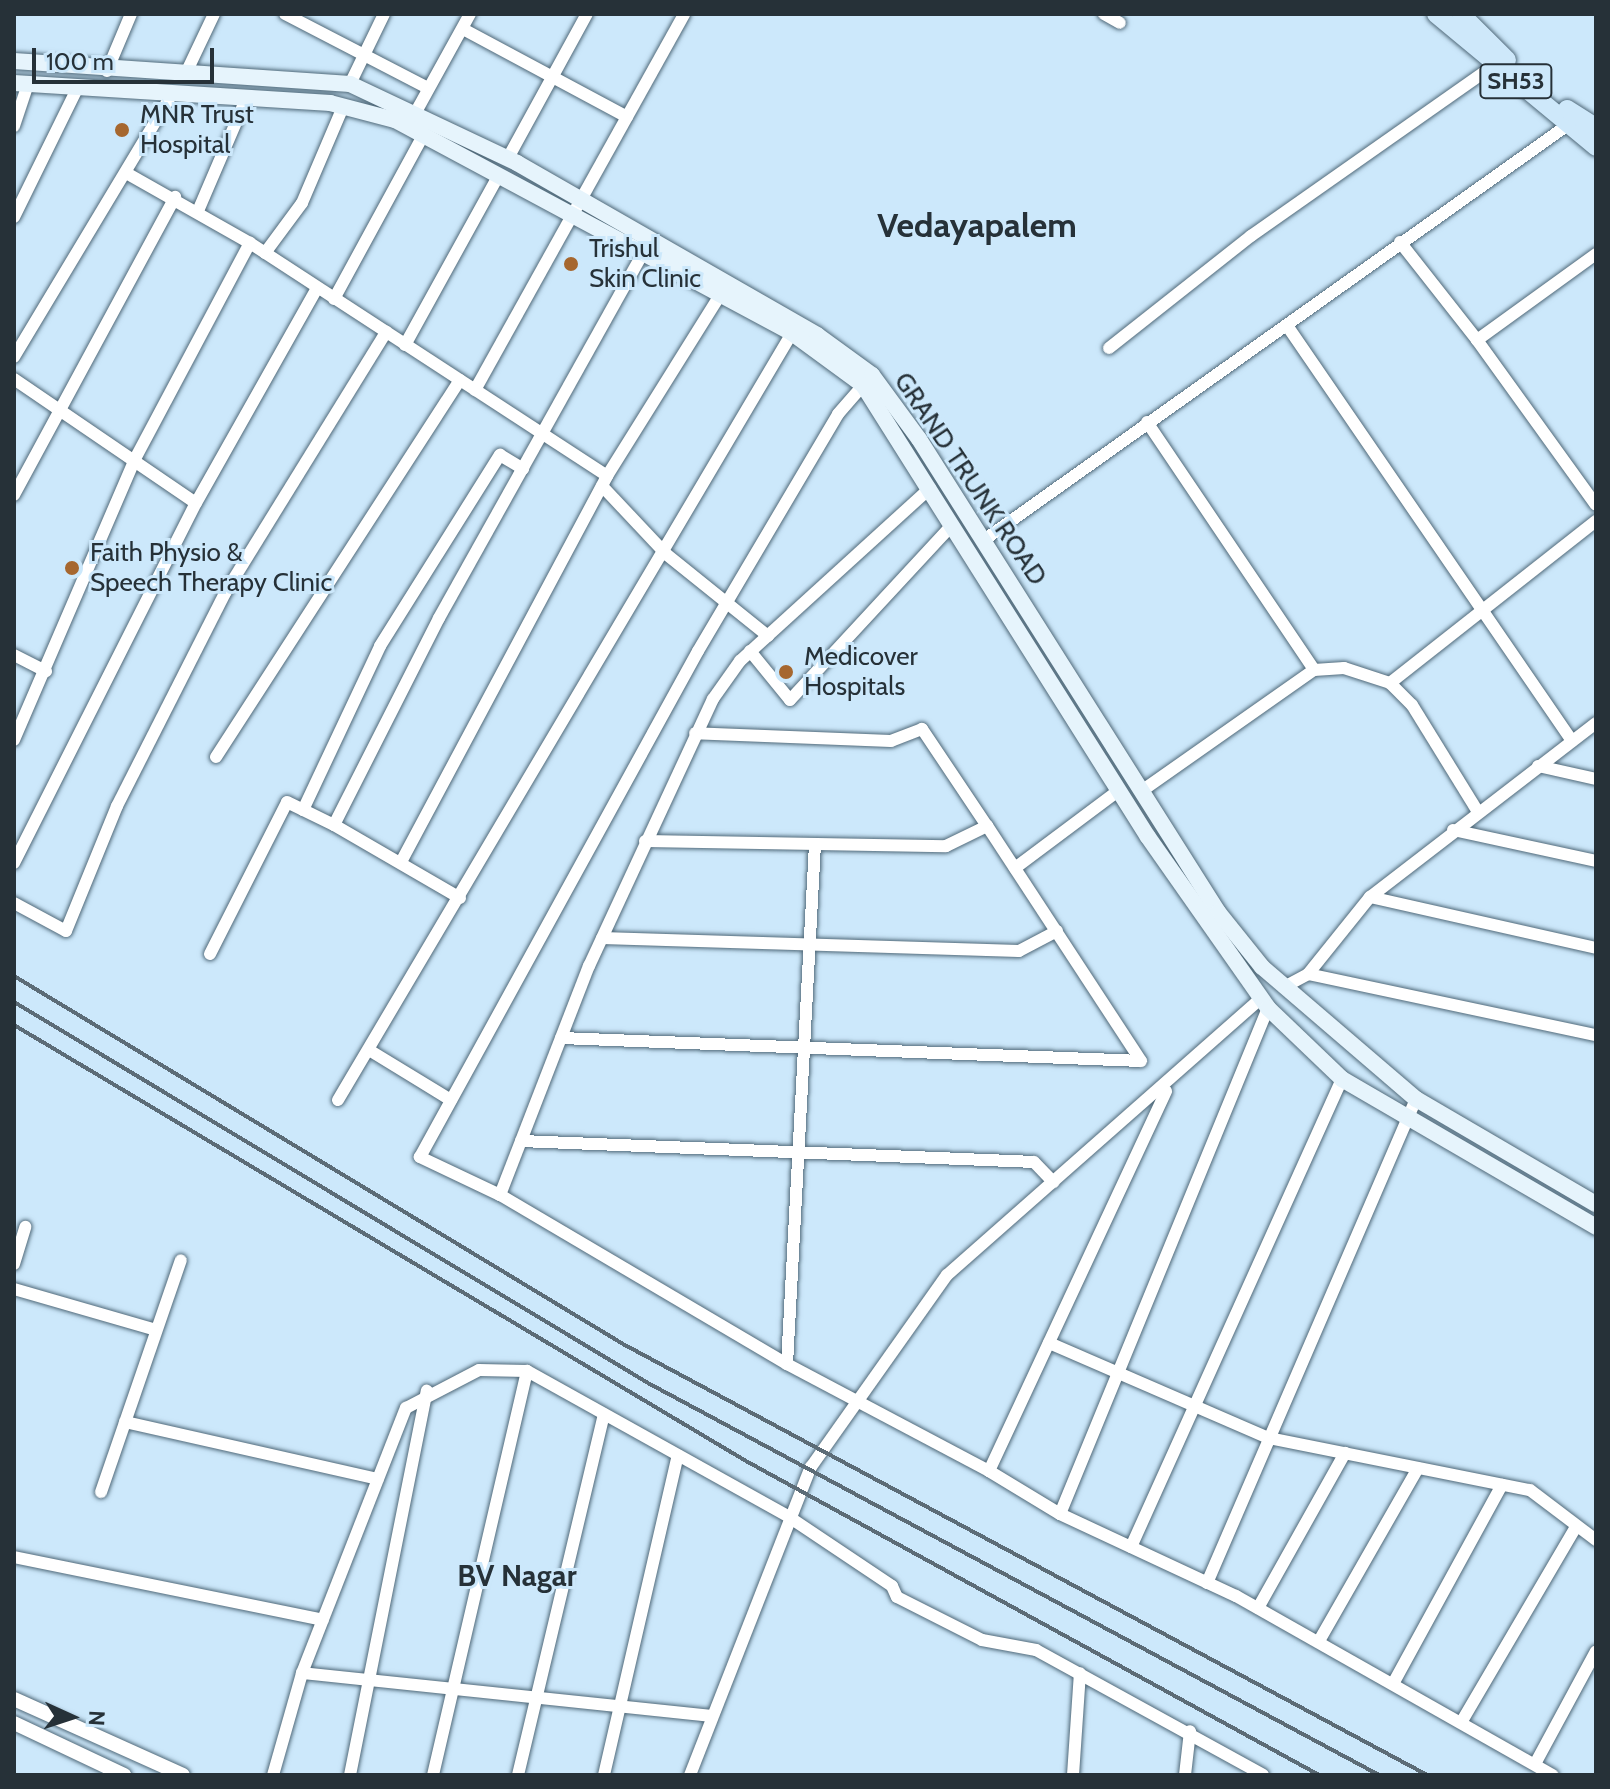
<!DOCTYPE html>
<html>
<head>
<meta charset="utf-8">
<style>
  body { margin:0 }
  #map { position:relative; width:1610px; height:1789px; overflow:hidden; background:#cce8fb; font-family:Cabin,sans-serif }
  div>[style] { position:absolute }
  .roads { filter:drop-shadow(0 0 2px #506979) drop-shadow(0 0 2px #506979) }
  .minor>* { height:12px; margin:-6px; padding:0 6px; transform-origin:6px; border-radius:6px; background:#fff }
  .tertiary>* { height:14px; margin:-7px; padding:0 7px; transform-origin:7px; border-radius:7px; background:#fff }
  .secondary>* { height:16px; margin:-8px; padding:0 8px; transform-origin:8px; border-radius:8px; background:#e6f4fc }
  .primary>* { height:18px; margin:-9px; padding:0 9px; transform-origin:9px; border-radius:9px; background:#cee8fa }
  .rail>* { height:4px; margin:-2px; padding:0 2px; transform-origin:2px; border-radius:2px; background:#5c6c77 }
  .dots>* { width:22px; height:22px; translate:-50% -50%; box-sizing:border-box; border:4px solid #cce8fb; border-radius:50% }
  span { translate:-50% -50%; white-space:nowrap; text-align:center; line-height:1.15; -webkit-text-stroke:6px #cce8fb; paint-order:stroke }
  .shield-label span { padding:2px 6px; background:#cce8fb; border:2px solid; border-radius:6px; -webkit-text-stroke-width:0 }
  .shield-label { font-size:24px; color:#263138; font-weight:700 }
  .poi-label { font-size:26px; color:#263138 }
  .left { translate:0 -50%; text-align:left }
  .street-label { font-size:26px; color:#263138 }
  .quarter-label { font-size:30px; color:#263138; font-weight:700 }
  .district-label { font-size:34px; color:#263138; font-weight:700 }
  .frame { position:absolute; inset:0; border:16px solid #263138; pointer-events:none }
  .north { position:absolute; left:32px; top:1677px; width:80px; height:80px; -webkit-text-stroke:6px #cce8fb; paint-order:stroke; rotate:93deg; font-size:22px; font-weight:700; line-height:32px; text-align:center; color:#263138 }
  .north::after { content:''; display:block; margin:auto; width:28px; height:36px; background:#263138; clip-path:polygon(50% 0,100% 100%,50% 72%,0 100%) }
  .scale { position:absolute; left:32px; top:48px; width:182px; height:36px; box-sizing:border-box; border:4px solid #263138; border-top:0; padding-left:10px; font-size:24px; line-height:28px; white-space:nowrap; color:#263138; -webkit-text-stroke:6px #cce8fb; paint-order:stroke }
</style>
</head>
<body>
<div id="map">
  <div class="roads">
    <div class="minor">
      <div style="left:285px;top:14px;width:159px;rotate:27.4deg"></div>
      <div style="left:1104px;top:14px;width:18px;rotate:29deg"></div>
      <div style="left:463px;top:29px;width:186px;rotate:28.2deg"></div>
      <div style="left:107px;top:71px;width:62px;rotate:-67.2deg"></div>
      <div style="left:186px;top:73px;width:65px;rotate:-64.6deg"></div>
      <div style="left:350px;top:84px;width:78px;rotate:-64.1deg"></div>
      <div style="left:417px;top:110px;width:110px;rotate:-61.1deg"></div>
      <div style="left:14px;top:126px;width:41px;rotate:-71.6deg"></div>
      <div style="left:508px;top:158px;width:164px;rotate:-61.3deg"></div>
      <div style="left:128px;top:174px;width:140px;rotate:29.5deg"></div>
      <div style="left:250px;top:243px;width:426px;rotate:33.1deg"></div>
      <div style="left:198px;top:211px;width:122px;rotate:-66.8deg"></div>
      <div style="left:14px;top:217px;width:143px;rotate:-63.8deg"></div>
      <div style="left:1400px;top:242px;width:125px;rotate:51.8deg"></div>
      <div style="left:265px;top:253px;width:62px;rotate:-53.5deg"></div>
      <div style="left:302px;top:203px;width:104px;rotate:-66.9deg"></div>
      <div style="left:1596px;top:254px;width:147px;rotate:144.1deg"></div>
      <div style="left:1477px;top:340px;width:203px;rotate:54.2deg"></div>
      <div style="left:334px;top:299px;width:188px;rotate:-61.4deg"></div>
      <div style="left:1288px;top:327px;width:502px;rotate:55.55deg"></div>
      <div style="left:405px;top:345px;width:194px;rotate:-61.1deg"></div>
      <div style="left:1109px;top:348px;width:181px;rotate:-38.3deg"></div>
      <div style="left:1251px;top:236px;width:303px;rotate:-35.1deg"></div>
      <div style="left:14px;top:357px;width:303px;rotate:-59deg"></div>
      <div style="left:14px;top:379px;width:220px;rotate:34.3deg"></div>
      <div style="left:475px;top:390px;width:430px;rotate:-60.9deg"></div>
      <div style="left:1147px;top:422px;width:299px;rotate:56deg"></div>
      <div style="left:602px;top:486px;width:93px;rotate:46.7deg"></div>
      <div style="left:666px;top:554px;width:131px;rotate:38.8deg"></div>
      <div style="left:14px;top:495px;width:339px;rotate:-61.6deg"></div>
      <div style="left:984px;top:540px;width:721px;rotate:-35.41deg"></div>
      <div style="left:750px;top:651px;width:63px;rotate:50.8deg"></div>
      <div style="left:790px;top:700px;width:237px;rotate:-47.2deg"></div>
      <div style="left:14px;top:655px;width:36px;rotate:27deg"></div>
      <div style="left:1390px;top:683px;width:262px;rotate:-38.2deg"></div>
      <div style="left:14px;top:740px;width:306px;rotate:-66.7deg"></div>
      <div style="left:135px;top:459px;width:245px;rotate:-62deg"></div>
      <div style="left:216px;top:757px;width:449px;rotate:-57.1deg"></div>
      <div style="left:1538px;top:766px;width:59px;rotate:12.6deg"></div>
      <div style="left:1143px;top:790px;width:209px;rotate:-35.1deg"></div>
      <div style="left:1314px;top:670px;width:30px;rotate:-4deg"></div>
      <div style="left:1344px;top:668px;width:48px;rotate:18.1deg"></div>
      <div style="left:1390px;top:683px;width:31px;rotate:45deg"></div>
      <div style="left:1412px;top:705px;width:126px;rotate:58.3deg"></div>
      <div style="left:303px;top:810px;width:181px;rotate:-64.8deg"></div>
      <div style="left:380px;top:646px;width:226px;rotate:-57.9deg"></div>
      <div style="left:500px;top:455px;width:27px;rotate:31deg"></div>
      <div style="left:1453px;top:830px;width:146px;rotate:12.2deg"></div>
      <div style="left:645px;top:841px;width:301px;rotate:1deg"></div>
      <div style="left:946px;top:846px;width:46px;rotate:-26deg"></div>
      <div style="left:987px;top:826px;width:117px;rotate:-123.8deg"></div>
      <div style="left:922px;top:729px;width:33px;rotate:159deg"></div>
      <div style="left:891px;top:741px;width:196px;rotate:-177.7deg"></div>
      <div style="left:815px;top:844px;width:521px;rotate:93.08deg"></div>
      <div style="left:787px;top:1364px;width:333px;rotate:-149.5deg"></div>
      <div style="left:500px;top:1195px;width:89px;rotate:-154.6deg"></div>
      <div style="left:420px;top:1157px;width:577px;rotate:-61.22deg"></div>
      <div style="left:698px;top:651px;width:275px;rotate:-59.4deg"></div>
      <div style="left:838px;top:414px;width:38px;rotate:-49deg"></div>
      <div style="left:401px;top:862px;width:438px;rotate:-61.9deg"></div>
      <div style="left:607px;top:476px;width:221px;rotate:-58deg"></div>
      <div style="left:14px;top:863px;width:403px;rotate:-63.2deg"></div>
      <div style="left:196px;top:503px;width:247px;rotate:-60.6deg"></div>
      <div style="left:1015px;top:868px;width:129px;rotate:-36.8deg"></div>
      <div style="left:1370px;top:897px;width:232px;rotate:12.7deg"></div>
      <div style="left:460px;top:898px;width:146px;rotate:-149.9deg"></div>
      <div style="left:334px;top:825px;width:232px;rotate:-63.1deg"></div>
      <div style="left:439px;top:618px;width:418px;rotate:-60.8deg"></div>
      <div style="left:14px;top:903px;width:59px;rotate:28.3deg"></div>
      <div style="left:66px;top:931px;width:135px;rotate:-67.8deg"></div>
      <div style="left:117px;top:806px;width:239px;rotate:-63.1deg"></div>
      <div style="left:225px;top:593px;width:307px;rotate:-58.3deg"></div>
      <div style="left:602px;top:938px;width:417px;rotate:1.8deg"></div>
      <div style="left:1019px;top:951px;width:43px;rotate:-27.8deg"></div>
      <div style="left:210px;top:954px;width:170px;rotate:-63.1deg"></div>
      <div style="left:287px;top:802px;width:52px;rotate:26.1deg"></div>
      <div style="left:1308px;top:974px;width:294px;rotate:12deg"></div>
      <div style="left:1284px;top:987px;width:27px;rotate:-28deg"></div>
      <div style="left:1308px;top:974px;width:99px;rotate:-51.2deg"></div>
      <div style="left:1370px;top:897px;width:285px;rotate:-37.6deg"></div>
      <div style="left:561px;top:1038px;width:580px;rotate:2.27deg"></div>
      <div style="left:1141px;top:1061px;width:281px;rotate:-123.2deg"></div>
      <div style="left:369px;top:1050px;width:96px;rotate:31.4deg"></div>
      <div style="left:338px;top:1100px;width:891px;rotate:-59.38deg"></div>
      <div style="left:521px;top:1141px;width:513px;rotate:2.34deg"></div>
      <div style="left:1034px;top:1162px;width:28px;rotate:46deg"></div>
      <div style="left:500px;top:1195px;width:246px;rotate:-68.8deg"></div>
      <div style="left:589px;top:966px;width:294px;rotate:-65.1deg"></div>
      <div style="left:713px;top:699px;width:47px;rotate:-54.6deg"></div>
      <div style="left:740px;top:661px;width:257px;rotate:-42.3deg"></div>
      <div style="left:14px;top:1264px;width:39px;rotate:-73deg"></div>
      <div style="left:14px;top:1289px;width:148px;rotate:16.1deg"></div>
      <div style="left:1049px;top:1343px;width:240px;rotate:23.4deg"></div>
      <div style="left:1269px;top:1438px;width:266px;rotate:11.3deg"></div>
      <div style="left:1530px;top:1490px;width:83px;rotate:37.1deg"></div>
      <div style="left:787px;top:1364px;width:229px;rotate:27.9deg"></div>
      <div style="left:989px;top:1471px;width:419px;rotate:-65deg"></div>
      <div style="left:125px;top:1422px;width:259px;rotate:12.7deg"></div>
      <div style="left:989px;top:1471px;width:83px;rotate:31.2deg"></div>
      <div style="left:1060px;top:1514px;width:194px;rotate:25deg"></div>
      <div style="left:1236px;top:1596px;width:364px;rotate:29.5deg"></div>
      <div style="left:101px;top:1492px;width:245px;rotate:-71deg"></div>
      <div style="left:1060px;top:1514px;width:547px;rotate:-67.65deg"></div>
      <div style="left:1131px;top:1547px;width:513px;rotate:-65.73deg"></div>
      <div style="left:14px;top:1557px;width:315px;rotate:11.5deg"></div>
      <div style="left:1207px;top:1583px;width:527px;rotate:-66.64deg"></div>
      <div style="left:1258px;top:1608px;width:178px;rotate:-60.7deg"></div>
      <div style="left:1319px;top:1641px;width:199px;rotate:-60.2deg"></div>
      <div style="left:302px;top:1673px;width:411px;rotate:6deg"></div>
      <div style="left:1394px;top:1682px;width:225px;rotate:-61.3deg"></div>
      <div style="left:1462px;top:1721px;width:225px;rotate:-59.6deg"></div>
      <div style="left:1535px;top:1764px;width:128px;rotate:-61.6deg"></div>
      <div style="left:273px;top:1775px;width:106px;rotate:-74.1deg"></div>
      <div style="left:302px;top:1673px;width:285px;rotate:-68.6deg"></div>
      <div style="left:406px;top:1408px;width:82px;rotate:-27.5deg"></div>
      <div style="left:479px;top:1370px;width:48px;rotate:1.2deg"></div>
      <div style="left:527px;top:1371px;width:300px;rotate:29.1deg"></div>
      <div style="left:789px;top:1517px;width:124px;rotate:33.8deg"></div>
      <div style="left:892px;top:1586px;width:12px;rotate:66deg"></div>
      <div style="left:897px;top:1597px;width:95px;rotate:26.8deg"></div>
      <div style="left:982px;top:1640px;width:55px;rotate:10.5deg"></div>
      <div style="left:1036px;top:1650px;width:259px;rotate:28.8deg"></div>
      <div style="left:350px;top:1775px;width:392px;rotate:-78.7deg"></div>
      <div style="left:433px;top:1775px;width:415px;rotate:-76.9deg"></div>
      <div style="left:518px;top:1775px;width:371px;rotate:-76.6deg"></div>
      <div style="left:604px;top:1775px;width:328px;rotate:-77deg"></div>
      <div style="left:690px;top:1775px;width:331px;rotate:-68.6deg"></div>
      <div style="left:811px;top:1467px;width:235px;rotate:-54.7deg"></div>
      <div style="left:947px;top:1275px;width:419px;rotate:-41.4deg"></div>
      <div style="left:1073px;top:1775px;width:102px;rotate:-86.1deg"></div>
      <div style="left:1185px;top:1775px;width:44px;rotate:-83.5deg"></div>
    </div>
    <div class="tertiary">
      <div style="left:14px;top:1699px;width:185px;rotate:24.2deg"></div>
      <div style="left:14px;top:1723px;width:122px;rotate:25.3deg"></div>
    </div>
    <div class="secondary">
      <div style="left:14px;top:61px;width:337px;rotate:3.9deg"></div>
      <div style="left:350px;top:84px;width:185px;rotate:25.3deg"></div>
      <div style="left:517px;top:163px;width:346px;rotate:29.8deg"></div>
      <div style="left:817px;top:335px;width:68px;rotate:36deg"></div>
      <div style="left:872px;top:375px;width:79px;rotate:53.7deg"></div>
      <div style="left:919px;top:439px;width:560px;rotate:57.7deg"></div>
      <div style="left:1218px;top:912px;width:70px;rotate:51.3deg"></div>
      <div style="left:1262px;top:967px;width:203px;rotate:40.6deg"></div>
      <div style="left:1416px;top:1099px;width:208px;rotate:30.3deg"></div>
      <div style="left:14px;top:83px;width:317px;rotate:3.6deg"></div>
      <div style="left:330px;top:103px;width:67px;rotate:14.7deg"></div>
      <div style="left:395px;top:120px;width:451px;rotate:28.2deg"></div>
      <div style="left:792px;top:333px;width:88px;rotate:36.2deg"></div>
      <div style="left:863px;top:385px;width:534px;rotate:57.77deg"></div>
      <div style="left:1148px;top:837px;width:209px;rotate:54.9deg"></div>
      <div style="left:1268px;top:1008px;width:103px;rotate:43.8deg"></div>
      <div style="left:1342px;top:1079px;width:294px;rotate:30.2deg"></div>
    </div>
    <div class="primary">
      <div style="left:1436px;top:14px;width:208px;rotate:39.7deg"></div>
      <div style="left:1461px;top:14px;width:65px;rotate:45deg"></div>
      <div style="left:1567px;top:109px;width:34px;rotate:32deg"></div>
    </div>
  </div>
  <div class="rail">
    <div style="left:14px;top:976px;width:712px;rotate:31.14deg"></div>
    <div style="left:623px;top:1344px;width:912px;rotate:28.19deg"></div>
    <div style="left:14px;top:1002px;width:740px;rotate:31deg"></div>
    <div style="left:648px;top:1383px;width:829px;rotate:28.2deg"></div>
    <div style="left:14px;top:1025px;width:852px;rotate:30.78deg"></div>
    <div style="left:746px;top:1461px;width:653px;rotate:28.72deg"></div>
  </div>
  <div class="dots">
    <div style="left:122px;top:130px;background:#a6672f"></div>
    <div style="left:571px;top:264px;background:#a6672f"></div>
    <div style="left:72px;top:568px;background:#a6672f"></div>
    <div style="left:786px;top:672px;background:#a6672f"></div>
  </div>
  <div class="shield-label">
    <span style="left:1516px;top:81px">SH53</span>
  </div>
  <div class="poi-label">
    <span class="left" style="left:140px;top:130px">MNR Trust<br>Hospital</span>
    <span class="left" style="left:589px;top:264px">Trishul<br>Skin Clinic</span>
    <span class="left" style="left:90px;top:568px">Faith Physio &amp;<br>Speech Therapy Clinic</span>
    <span class="left" style="left:804px;top:672px">Medicover<br>Hospitals</span>
  </div>
  <div class="street-label">
    <span style="left:970px;top:479px;rotate:56deg">GRAND TRUNK ROAD</span>
  </div>
  <div class="quarter-label">
    <span style="left:517px;top:1576px">BV Nagar</span>
  </div>
  <div class="district-label">
    <span style="left:977px;top:226px">Vedayapalem</span>
  </div>
  <div class="frame"></div>
  <div class="north">N</div>
  <div class="scale">100 m</div>
</div>
</body>
</html>
